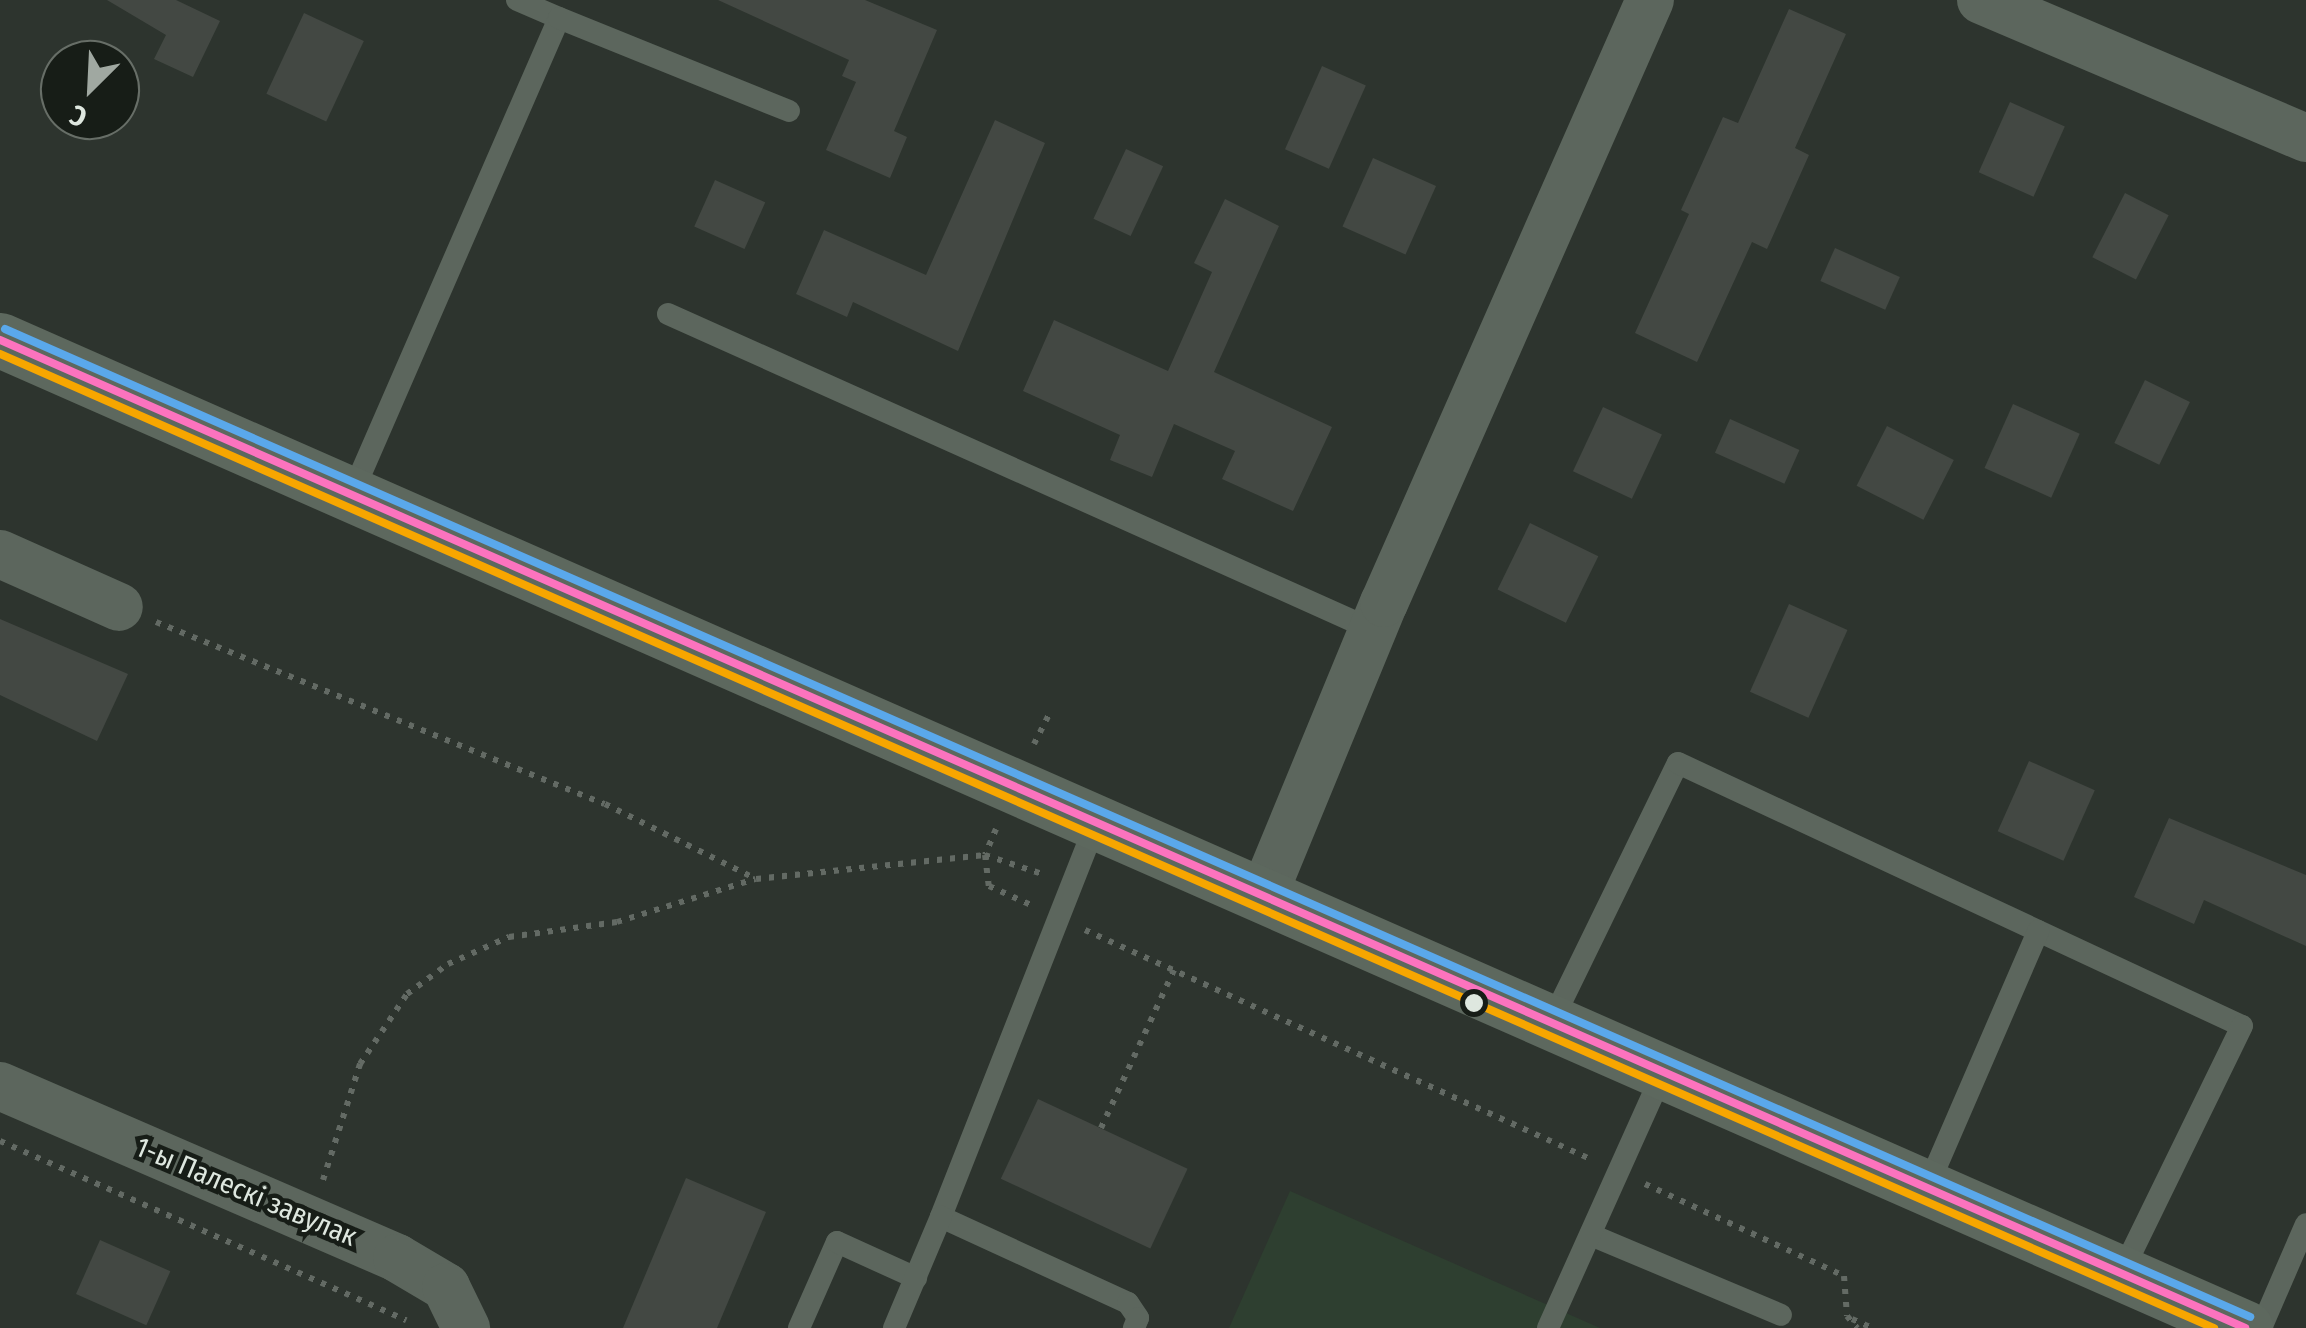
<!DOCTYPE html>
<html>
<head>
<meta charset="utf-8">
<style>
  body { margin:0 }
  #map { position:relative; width:2306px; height:1328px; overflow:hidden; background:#2d342e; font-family:"Fira Sans Condensed",sans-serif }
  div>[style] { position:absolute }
  .built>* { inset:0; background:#2e3f30 }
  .building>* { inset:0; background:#434843; transform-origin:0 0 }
  .path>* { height:6px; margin-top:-3px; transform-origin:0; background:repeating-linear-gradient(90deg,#636a64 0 5px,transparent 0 13px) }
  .lane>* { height:22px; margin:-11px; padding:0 11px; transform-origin:11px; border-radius:11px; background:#5c665d }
  .street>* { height:48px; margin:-24px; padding:0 24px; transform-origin:24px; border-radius:24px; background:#5c665d }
  .secondary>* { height:55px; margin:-27.5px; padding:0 27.5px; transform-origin:27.5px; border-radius:27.5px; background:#5d685e }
  .bus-1>* { height:8px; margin:-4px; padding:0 4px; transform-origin:4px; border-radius:4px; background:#fc73be }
  .bus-2>* { height:8px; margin:-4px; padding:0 4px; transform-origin:4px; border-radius:4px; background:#f7a600 }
  .bus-3>* { height:8px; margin:-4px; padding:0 4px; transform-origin:4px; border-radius:4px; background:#5aa8eb }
  .dots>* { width:28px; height:28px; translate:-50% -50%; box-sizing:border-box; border:5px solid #171d17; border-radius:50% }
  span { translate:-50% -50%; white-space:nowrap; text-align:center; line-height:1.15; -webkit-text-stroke:9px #171d17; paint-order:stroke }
  .street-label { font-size:28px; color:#dee7df }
  .north { position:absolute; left:40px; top:40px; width:100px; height:100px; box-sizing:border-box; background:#171d17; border:2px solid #676e67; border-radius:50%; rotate:204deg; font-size:28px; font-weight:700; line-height:40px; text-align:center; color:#dee7df }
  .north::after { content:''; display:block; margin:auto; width:35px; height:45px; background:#a0a8a1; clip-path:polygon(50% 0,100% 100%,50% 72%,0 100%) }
</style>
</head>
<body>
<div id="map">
  <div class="built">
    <div style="clip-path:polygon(1290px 1191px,1600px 1328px,1229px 1328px)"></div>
  </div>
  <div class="building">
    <div style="clip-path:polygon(107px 0,176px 0,220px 21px,193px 77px,154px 59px,166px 35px)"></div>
    <div style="clip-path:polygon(718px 0,865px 0,937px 30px,894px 131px,907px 137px,890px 178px,826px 150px,856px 82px,842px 76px,849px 60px)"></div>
    <div style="clip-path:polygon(1789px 9px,1846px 34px,1795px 148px,1809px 155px,1767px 249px,1752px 242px,1697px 362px,1635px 333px,1689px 214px,1681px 210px,1723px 117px,1738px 123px)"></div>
    <div style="left:304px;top:13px;width:66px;height:89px;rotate:25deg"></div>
    <div style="left:1322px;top:66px;width:48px;height:91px;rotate:24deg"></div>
    <div style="left:2010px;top:102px;width:60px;height:77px;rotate:24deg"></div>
    <div style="clip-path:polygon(995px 120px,1045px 143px,958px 351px,853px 302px,847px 317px,796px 294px,824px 230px,926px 275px)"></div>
    <div style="left:1126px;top:149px;width:41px;height:77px;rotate:25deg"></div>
    <div style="left:1373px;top:158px;width:69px;height:75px;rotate:24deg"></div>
    <div style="left:715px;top:180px;width:55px;height:51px;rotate:24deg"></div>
    <div style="left:2125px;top:193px;width:49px;height:72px;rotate:27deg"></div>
    <div style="clip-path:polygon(1225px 199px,1279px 226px,1214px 372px,1332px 427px,1293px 511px,1222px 479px,1235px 451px,1174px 424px,1152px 477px,1110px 460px,1120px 435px,1023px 391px,1054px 320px,1168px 371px,1212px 272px,1194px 263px)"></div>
    <div style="left:1835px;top:248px;width:71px;height:36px;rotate:24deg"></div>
    <div style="left:2145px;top:380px;width:50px;height:70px;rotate:26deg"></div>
    <div style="left:2013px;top:404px;width:73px;height:70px;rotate:24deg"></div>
    <div style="left:1603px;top:407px;width:65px;height:71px;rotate:25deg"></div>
    <div style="left:1730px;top:419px;width:76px;height:37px;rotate:24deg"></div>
    <div style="left:1887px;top:426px;width:75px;height:67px;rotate:27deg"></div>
    <div style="left:1530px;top:523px;width:76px;height:74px;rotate:26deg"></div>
    <div style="left:1789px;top:604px;width:64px;height:96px;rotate:24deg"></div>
    <div style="clip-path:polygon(0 619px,128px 674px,97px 741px,0 695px)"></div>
    <div style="left:2029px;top:761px;width:72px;height:77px;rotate:24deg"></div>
    <div style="clip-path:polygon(2169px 818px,2306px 875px,2306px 946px,2204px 900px,2194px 924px,2134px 897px)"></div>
    <div style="left:1038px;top:1099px;width:165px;height:88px;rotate:25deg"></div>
    <div style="clip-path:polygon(686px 1178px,766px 1212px,717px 1328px,623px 1328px)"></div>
    <div style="left:100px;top:1240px;width:77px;height:59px;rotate:24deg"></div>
  </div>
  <div class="path">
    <div style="left:156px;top:622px;width:484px;rotate:22.1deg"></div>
    <div style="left:605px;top:804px;width:169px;rotate:26.4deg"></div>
    <div style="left:756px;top:879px;width:230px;rotate:-6deg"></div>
    <div style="left:985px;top:855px;width:60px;rotate:18.4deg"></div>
    <div style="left:1034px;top:744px;width:34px;rotate:-63deg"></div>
    <div style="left:996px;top:829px;width:28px;rotate:113deg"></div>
    <div style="left:985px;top:855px;width:31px;rotate:83deg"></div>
    <div style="left:989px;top:886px;width:48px;rotate:24.4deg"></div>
    <div style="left:1085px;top:930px;width:552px;rotate:24.38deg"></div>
    <div style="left:1101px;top:1128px;width:174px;rotate:-65.2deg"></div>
    <div style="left:0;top:1141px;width:444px;rotate:23.8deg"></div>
    <div style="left:323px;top:1180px;width:122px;rotate:-72.3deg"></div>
    <div style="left:360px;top:1064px;width:84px;rotate:-56.1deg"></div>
    <div style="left:407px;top:994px;width:51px;rotate:-36.2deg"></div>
    <div style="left:448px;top:964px;width:67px;rotate:-23.9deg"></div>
    <div style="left:509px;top:937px;width:109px;rotate:-7.9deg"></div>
    <div style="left:617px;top:922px;width:145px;rotate:-17.3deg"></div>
    <div style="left:1645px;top:1184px;width:219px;rotate:24.8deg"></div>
    <div style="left:1844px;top:1276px;width:40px;rotate:85.7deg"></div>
    <div style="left:1847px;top:1316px;width:16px;rotate:50deg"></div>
    <div style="left:1852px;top:1319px;width:22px;rotate:24deg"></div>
  </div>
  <div class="lane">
    <div style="left:517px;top:0;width:46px;rotate:23.2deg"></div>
    <div style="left:668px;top:314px;width:773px;rotate:24.14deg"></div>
    <div style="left:351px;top:496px;width:521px;rotate:-66.48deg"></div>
    <div style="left:559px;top:18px;width:248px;rotate:22deg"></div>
    <div style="left:1096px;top:823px;width:423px;rotate:111.5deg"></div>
    <div style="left:941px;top:1217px;width:206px;rotate:24.7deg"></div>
    <div style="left:1128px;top:1303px;width:18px;rotate:56deg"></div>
    <div style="left:1138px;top:1318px;width:11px;rotate:112deg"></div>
    <div style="left:1551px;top:1023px;width:289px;rotate:-64deg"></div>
    <div style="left:1678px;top:763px;width:622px;rotate:25deg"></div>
    <div style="left:2242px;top:1026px;width:276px;rotate:116deg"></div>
    <div style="left:1927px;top:1188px;width:280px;rotate:-66.6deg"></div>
    <div style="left:1591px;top:1235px;width:206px;rotate:22.8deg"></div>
    <div style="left:799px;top:1328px;width:94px;rotate:-66.2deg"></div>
    <div style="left:837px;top:1242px;width:87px;rotate:24.5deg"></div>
    <div style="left:894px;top:1328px;width:121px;rotate:-67.1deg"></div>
    <div style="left:1548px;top:1328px;width:281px;rotate:-65.8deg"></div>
    <div style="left:2261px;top:1328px;width:113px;rotate:-66.6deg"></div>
  </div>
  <div class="street">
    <div style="left:1981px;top:0;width:353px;rotate:23deg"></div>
    <div style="left:0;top:554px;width:130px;rotate:24deg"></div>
    <div style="left:1263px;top:896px;width:317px;rotate:-67.6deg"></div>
    <div style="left:1384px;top:603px;width:659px;rotate:-66.2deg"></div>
    <div style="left:0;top:1086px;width:433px;rotate:23.4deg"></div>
    <div style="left:397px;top:1258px;width:57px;rotate:30.6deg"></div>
    <div style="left:446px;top:1287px;width:46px;rotate:64deg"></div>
  </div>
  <div class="secondary">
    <div style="left:0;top:340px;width:2453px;rotate:23.75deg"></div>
  </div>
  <div class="bus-1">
    <div style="left:0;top:340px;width:2453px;rotate:23.75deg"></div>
  </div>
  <div class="bus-2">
    <div style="left:0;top:354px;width:2419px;rotate:23.75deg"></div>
  </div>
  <div class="bus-3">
    <div style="left:5px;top:329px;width:2453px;rotate:23.75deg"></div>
  </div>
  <div class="dots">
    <div style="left:1474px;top:1003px;background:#dee7df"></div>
  </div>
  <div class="street-label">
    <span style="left:246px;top:1192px;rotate:23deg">1-ы Палескі завулак</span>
  </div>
  <div class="north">С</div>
</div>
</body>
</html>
